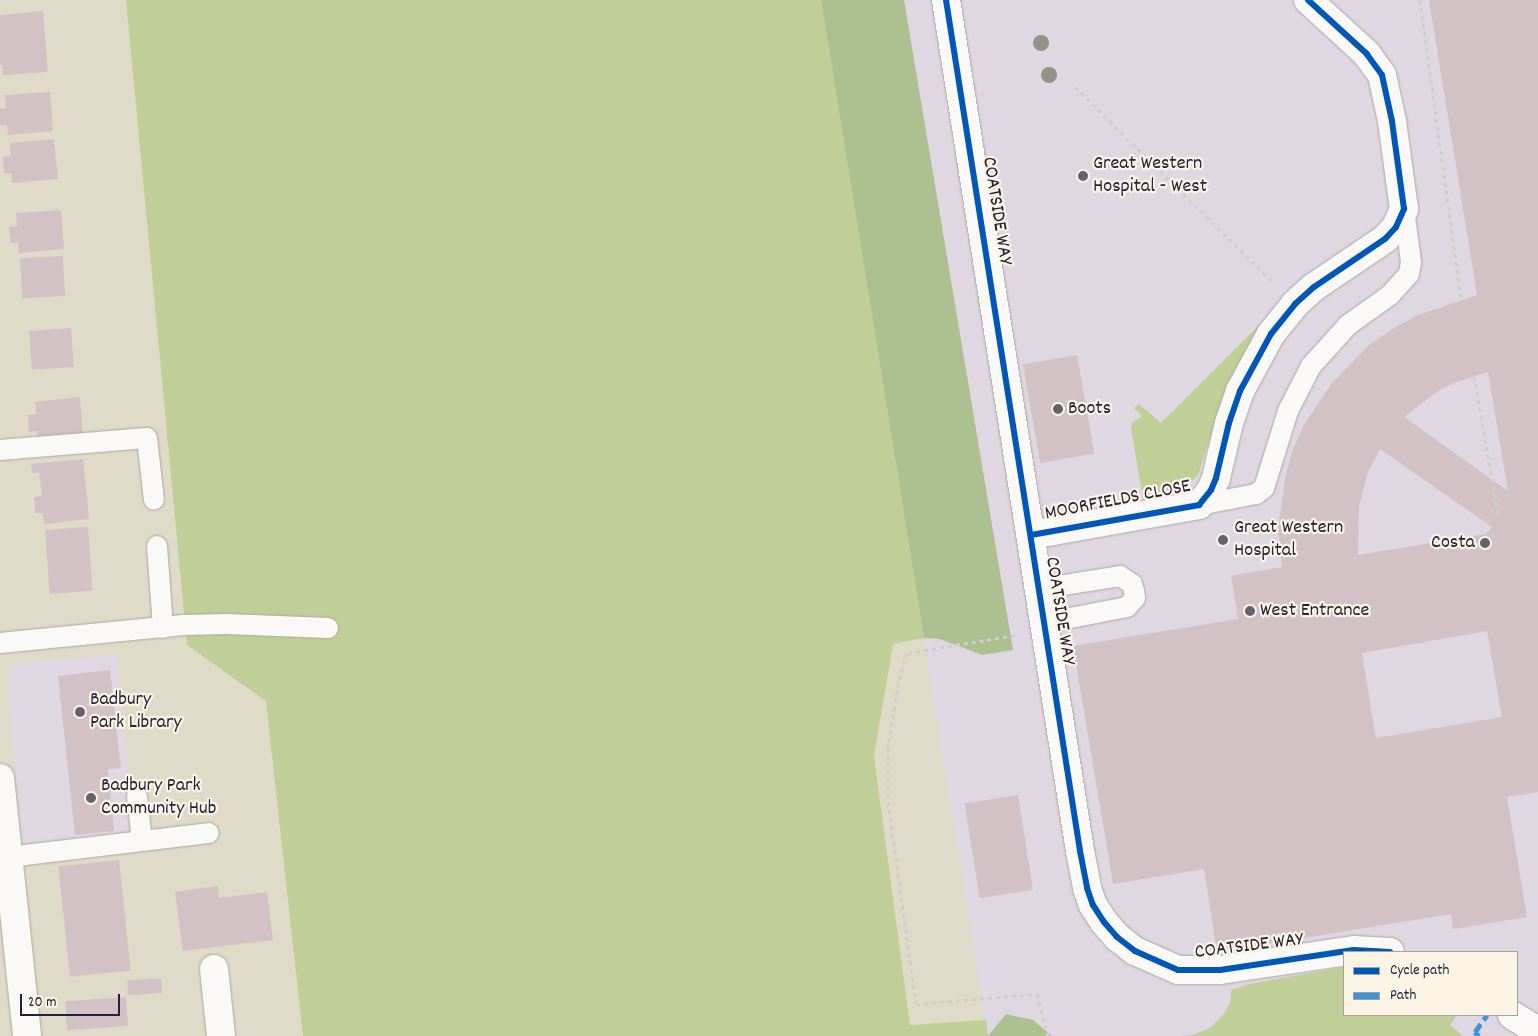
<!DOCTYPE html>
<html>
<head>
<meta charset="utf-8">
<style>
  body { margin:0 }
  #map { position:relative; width:1538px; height:1036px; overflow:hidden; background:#e0dac8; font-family:Dekko,sans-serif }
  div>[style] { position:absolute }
  .built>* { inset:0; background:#dfd7e1 }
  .green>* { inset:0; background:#c0cf97 }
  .forest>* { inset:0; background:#adc090 }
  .building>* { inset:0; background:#d2c2c5; transform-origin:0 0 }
  .path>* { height:3px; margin-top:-1.5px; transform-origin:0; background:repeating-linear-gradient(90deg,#d1cfcb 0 4px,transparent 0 8px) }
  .roads { filter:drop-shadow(0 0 1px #ada9a0) drop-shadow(0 0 1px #ada9a0) }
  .lane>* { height:20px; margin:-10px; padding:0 10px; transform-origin:10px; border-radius:10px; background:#faf9f7 }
  .street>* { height:28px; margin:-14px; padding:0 14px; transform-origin:14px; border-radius:14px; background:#faf9f7 }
  .quiet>* { height:5px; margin-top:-2.5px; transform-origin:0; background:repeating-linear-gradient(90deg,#3b95d9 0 10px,transparent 0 15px) }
  .cycleway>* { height:6px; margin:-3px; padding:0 3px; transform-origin:3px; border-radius:3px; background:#0057b8 }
  .trees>* { width:16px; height:16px; margin:-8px; border-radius:50%; background:#919484 }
  .dots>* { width:14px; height:14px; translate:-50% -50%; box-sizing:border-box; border:2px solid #fcf5e5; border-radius:50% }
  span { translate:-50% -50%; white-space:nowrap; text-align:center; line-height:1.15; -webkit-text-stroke:4.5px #fcf5e5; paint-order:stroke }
  .poi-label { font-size:20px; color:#22223b }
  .left { translate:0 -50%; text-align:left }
  .right { translate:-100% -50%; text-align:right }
  .street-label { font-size:20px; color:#22223b }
  .legend { position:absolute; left:1343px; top:951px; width:175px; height:65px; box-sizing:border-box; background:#fcf5e5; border:1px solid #a5a1a1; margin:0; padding:6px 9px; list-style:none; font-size:15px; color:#22223b }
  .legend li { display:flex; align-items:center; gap:10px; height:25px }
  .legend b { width:25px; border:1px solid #a5a1a1 }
  .scale { position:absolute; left:20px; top:994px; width:100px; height:22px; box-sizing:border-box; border:2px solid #22223b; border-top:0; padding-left:6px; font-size:15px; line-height:18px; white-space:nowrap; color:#22223b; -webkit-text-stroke:4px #fcf5e5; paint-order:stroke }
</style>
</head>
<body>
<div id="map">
  <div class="built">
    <div style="clip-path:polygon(evenodd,821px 0,1538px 0,1538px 1036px,988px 1036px,821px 0,1344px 952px,1517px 952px,1517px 1015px,1344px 1015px,1344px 952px)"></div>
    <div style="clip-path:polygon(117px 654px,135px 832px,23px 843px,7px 683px,10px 672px,16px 664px)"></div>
  </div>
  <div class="green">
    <div style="clip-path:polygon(126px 0,821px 0,924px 638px,893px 644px,874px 756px,910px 1025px,986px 1020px,988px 1036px,303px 1036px,266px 701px,187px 645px)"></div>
    <div style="clip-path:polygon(1281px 303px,1238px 365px,1226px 390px,1198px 475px,1183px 488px,1143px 498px,1131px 428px,1132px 423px,1142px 416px,1134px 408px,1139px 404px,1161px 423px)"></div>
    <div style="clip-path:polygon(1344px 967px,1344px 1015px,1457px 1015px,1450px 1025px,1463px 1036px,1182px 1036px,1193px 1035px,1210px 1028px,1223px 1015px,1231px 1001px,1231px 990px,1249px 984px)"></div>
  </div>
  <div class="forest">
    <div style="clip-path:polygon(821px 0,904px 0,1013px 650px,982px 655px,940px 639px,924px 638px)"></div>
    <div style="clip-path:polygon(1006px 1014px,1033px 1020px,1052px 1036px,988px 1036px)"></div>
  </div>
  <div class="building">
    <div style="clip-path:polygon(evenodd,1429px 0,1538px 0,1538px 792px,1507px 797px,1527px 917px,1453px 929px,1451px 914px,1217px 952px,1204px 869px,1113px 884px,1073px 646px,1238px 619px,1231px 576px,1282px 567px,1278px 528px,1286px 474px,1293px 449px,1305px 423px,1332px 383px,1369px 345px,1394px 328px,1418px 315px,1477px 295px,1429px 0,1488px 372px,1508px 491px,1404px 417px,1438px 391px,1456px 382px,1488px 372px,1429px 0,1380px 449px,1492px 527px,1486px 534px,1358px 555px,1359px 506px,1368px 472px,1380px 449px,1429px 0,1487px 631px,1502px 717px,1376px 738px,1362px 653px,1487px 631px)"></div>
    <div style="clip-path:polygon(43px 11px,48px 72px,3px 75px,2px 65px,0 65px,0 15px)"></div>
    <div style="clip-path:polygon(50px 92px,53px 131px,8px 135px,7px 125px,0 125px,0 109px,6px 108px,5px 95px)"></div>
    <div style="clip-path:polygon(54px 139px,58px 179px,12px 183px,11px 173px,4px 173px,3px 157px,11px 156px,10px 143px)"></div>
    <div style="clip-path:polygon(61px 210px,64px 249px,19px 253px,18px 242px,11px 243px,9px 227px,17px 226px,16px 213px)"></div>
    <div style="left:63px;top:256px;width:40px;height:43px;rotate:87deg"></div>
    <div style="left:71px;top:328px;width:39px;height:42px;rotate:86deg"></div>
    <div style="left:1077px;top:355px;width:100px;height:55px;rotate:80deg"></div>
    <div style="clip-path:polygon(80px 397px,83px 438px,38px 442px,37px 431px,29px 432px,28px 415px,36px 414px,35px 402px)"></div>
    <div style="clip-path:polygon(83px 459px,89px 519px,44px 524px,43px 513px,35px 513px,35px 505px,34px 497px,42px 496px,39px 472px,32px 473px,31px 464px)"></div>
    <div style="left:88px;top:527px;width:64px;height:43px;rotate:86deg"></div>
    <div style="clip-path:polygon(110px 670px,121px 768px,108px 769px,114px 831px,75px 835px,58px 676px)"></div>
    <div style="left:1018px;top:795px;width:96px;height:54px;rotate:81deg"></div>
    <div style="left:119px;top:860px;width:111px;height:61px;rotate:84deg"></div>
    <div style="clip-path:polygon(218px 886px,219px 898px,267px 892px,273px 940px,183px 951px,175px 892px)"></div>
    <div style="left:161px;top:978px;width:15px;height:34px;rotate:86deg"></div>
    <div style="left:126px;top:997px;width:29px;height:61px;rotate:86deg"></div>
  </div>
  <div class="path">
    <div style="left:1420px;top:0;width:303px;rotate:82.2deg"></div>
    <div style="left:1075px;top:87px;width:279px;rotate:44.6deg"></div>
    <div style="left:1474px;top:376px;width:144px;rotate:80deg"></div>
    <div style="left:1015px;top:635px;width:109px;rotate:170.5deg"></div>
    <div style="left:907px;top:653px;width:23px;rotate:108deg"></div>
    <div style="left:900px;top:675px;width:73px;rotate:99.5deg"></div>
    <div style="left:888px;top:747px;width:55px;rotate:90deg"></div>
    <div style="left:888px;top:802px;width:204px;rotate:82.1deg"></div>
    <div style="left:916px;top:1004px;width:121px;rotate:-4.7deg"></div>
    <div style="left:1037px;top:994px;width:43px;rotate:75.3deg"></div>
  </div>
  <div class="roads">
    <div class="lane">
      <div style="left:0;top:450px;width:147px;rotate:-4.7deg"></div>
      <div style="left:147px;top:438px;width:62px;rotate:83.6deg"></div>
      <div style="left:1199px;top:505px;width:58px;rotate:-10.9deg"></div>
      <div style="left:1256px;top:494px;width:10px;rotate:-37deg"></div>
      <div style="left:1264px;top:488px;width:81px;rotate:-72.7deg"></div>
      <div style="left:1288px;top:411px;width:51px;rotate:-62.9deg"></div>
      <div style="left:1311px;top:366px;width:55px;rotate:-47.9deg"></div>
      <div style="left:1348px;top:325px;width:52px;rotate:-35.5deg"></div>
      <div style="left:1390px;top:295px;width:28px;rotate:-48deg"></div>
      <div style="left:1409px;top:274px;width:12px;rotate:-81deg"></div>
      <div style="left:1411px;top:262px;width:53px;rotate:-97.5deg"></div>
      <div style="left:157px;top:546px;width:82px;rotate:85.8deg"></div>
      <div style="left:1039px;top:589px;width:82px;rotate:-9.1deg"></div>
      <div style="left:1120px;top:576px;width:14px;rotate:34deg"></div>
      <div style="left:1132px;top:584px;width:7px;rotate:74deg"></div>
      <div style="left:1134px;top:591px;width:7px;rotate:82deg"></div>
      <div style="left:1135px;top:598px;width:12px;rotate:132deg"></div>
      <div style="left:1127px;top:607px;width:85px;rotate:169.1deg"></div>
      <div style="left:0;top:643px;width:184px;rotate:-5.6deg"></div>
      <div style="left:183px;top:625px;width:44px;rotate:-1.3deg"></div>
      <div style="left:227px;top:624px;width:101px;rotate:2.3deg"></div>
      <div style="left:137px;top:796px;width:45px;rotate:83.7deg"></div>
      <div style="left:8px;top:857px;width:202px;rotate:-6.8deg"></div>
    </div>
    <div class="street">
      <div style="left:946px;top:0;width:861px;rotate:81.05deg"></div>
      <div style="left:1080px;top:851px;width:38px;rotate:79deg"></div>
      <div style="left:1087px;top:888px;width:18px;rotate:71deg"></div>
      <div style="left:1093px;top:905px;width:20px;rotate:57deg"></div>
      <div style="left:1104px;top:922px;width:20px;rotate:49deg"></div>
      <div style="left:1117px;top:937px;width:23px;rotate:38deg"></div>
      <div style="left:1135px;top:951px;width:47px;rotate:23.8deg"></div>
      <div style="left:1178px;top:970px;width:42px"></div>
      <div style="left:1220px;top:970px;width:135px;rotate:-8.5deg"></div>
      <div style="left:1354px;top:950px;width:36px;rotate:3deg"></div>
      <div style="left:1031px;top:535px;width:171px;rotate:-10.1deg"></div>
      <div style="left:1199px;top:505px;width:19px;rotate:-51deg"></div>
      <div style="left:1211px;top:490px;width:13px;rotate:-67deg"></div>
      <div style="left:1216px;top:478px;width:57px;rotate:-76.7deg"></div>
      <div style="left:1229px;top:423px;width:34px;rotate:-71deg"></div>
      <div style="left:1240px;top:391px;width:65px;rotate:-61.5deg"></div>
      <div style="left:1271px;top:334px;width:38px;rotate:-51deg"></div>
      <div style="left:1295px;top:304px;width:25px;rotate:-42deg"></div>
      <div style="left:1314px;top:287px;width:86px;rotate:-34.1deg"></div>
      <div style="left:1385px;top:239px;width:16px;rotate:-47deg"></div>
      <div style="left:1396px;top:227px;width:20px;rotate:-66deg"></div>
      <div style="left:1404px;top:209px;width:89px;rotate:-97.8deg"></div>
      <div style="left:1392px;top:121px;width:47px;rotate:-102.3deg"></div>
      <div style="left:1382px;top:75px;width:26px;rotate:-126deg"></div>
      <div style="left:1367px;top:54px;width:80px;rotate:-137.5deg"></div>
      <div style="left:0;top:778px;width:259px;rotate:84deg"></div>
      <div style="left:214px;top:969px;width:67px;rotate:84deg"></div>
      <div style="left:1512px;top:1015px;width:31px;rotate:32deg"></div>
    </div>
  </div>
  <div class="quiet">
    <div style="left:1479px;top:1036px;width:6px;rotate:-135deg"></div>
    <div style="left:1475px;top:1032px;width:21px;rotate:-55deg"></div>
  </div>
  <div class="cycleway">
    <div style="left:946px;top:0;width:861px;rotate:81.05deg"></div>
    <div style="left:1080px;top:851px;width:38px;rotate:79deg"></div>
    <div style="left:1087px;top:888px;width:18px;rotate:71deg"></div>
    <div style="left:1093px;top:905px;width:20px;rotate:57deg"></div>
    <div style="left:1104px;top:922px;width:20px;rotate:49deg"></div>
    <div style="left:1117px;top:937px;width:23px;rotate:38deg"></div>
    <div style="left:1135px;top:951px;width:47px;rotate:23.8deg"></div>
    <div style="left:1178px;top:970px;width:42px"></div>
    <div style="left:1220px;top:970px;width:135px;rotate:-8.5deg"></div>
    <div style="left:1354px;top:950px;width:36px;rotate:3deg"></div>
    <div style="left:1031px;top:535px;width:171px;rotate:-10.1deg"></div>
    <div style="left:1199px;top:505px;width:19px;rotate:-51deg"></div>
    <div style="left:1211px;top:490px;width:13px;rotate:-67deg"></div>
    <div style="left:1216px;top:478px;width:57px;rotate:-76.7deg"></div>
    <div style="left:1229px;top:423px;width:34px;rotate:-71deg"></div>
    <div style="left:1240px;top:391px;width:65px;rotate:-61.5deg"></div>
    <div style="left:1271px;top:334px;width:38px;rotate:-51deg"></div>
    <div style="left:1295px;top:304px;width:25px;rotate:-42deg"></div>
    <div style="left:1314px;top:287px;width:86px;rotate:-34.1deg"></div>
    <div style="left:1385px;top:239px;width:16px;rotate:-47deg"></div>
    <div style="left:1396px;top:227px;width:20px;rotate:-66deg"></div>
    <div style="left:1404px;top:209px;width:89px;rotate:-97.8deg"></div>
    <div style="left:1392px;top:121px;width:47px;rotate:-102.3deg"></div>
    <div style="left:1382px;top:75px;width:26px;rotate:-126deg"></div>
    <div style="left:1367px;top:54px;width:80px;rotate:-137.5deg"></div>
  </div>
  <div class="trees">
    <div style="left:1041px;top:43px"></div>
    <div style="left:1049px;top:75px"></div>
  </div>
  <div class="dots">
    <div style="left:1083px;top:176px;background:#64626c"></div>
    <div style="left:1058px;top:409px;background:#64626c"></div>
    <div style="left:1223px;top:540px;background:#64626c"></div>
    <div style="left:1485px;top:543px;background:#64626c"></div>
    <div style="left:1250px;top:611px;background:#64626c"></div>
    <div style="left:80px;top:712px;background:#64626c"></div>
    <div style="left:91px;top:798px;background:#64626c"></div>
  </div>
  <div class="poi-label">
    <span class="left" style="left:1093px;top:176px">Great Western<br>Hospital - West</span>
    <span class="left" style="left:1068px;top:409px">Boots</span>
    <span class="left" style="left:1234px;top:540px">Great Western<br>Hospital</span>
    <span class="right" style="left:1475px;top:543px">Costa</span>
    <span class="left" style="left:1260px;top:611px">West Entrance</span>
    <span class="left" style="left:90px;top:712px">Badbury<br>Park Library</span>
    <span class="left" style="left:101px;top:798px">Badbury Park<br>Community Hub</span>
  </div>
  <div class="street-label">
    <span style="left:996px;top:211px;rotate:81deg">COATSIDE WAY</span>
    <span style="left:1118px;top:501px;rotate:-11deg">MOORFIELDS CLOSE</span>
    <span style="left:1059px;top:611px;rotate:81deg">COATSIDE WAY</span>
    <span style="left:1249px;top:947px;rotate:-7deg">COATSIDE WAY</span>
  </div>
  <ul class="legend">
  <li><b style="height:6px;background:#0057b8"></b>Cycle path</li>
  <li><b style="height:6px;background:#3b95d9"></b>Path</li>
  </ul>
  <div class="scale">20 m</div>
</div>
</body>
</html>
